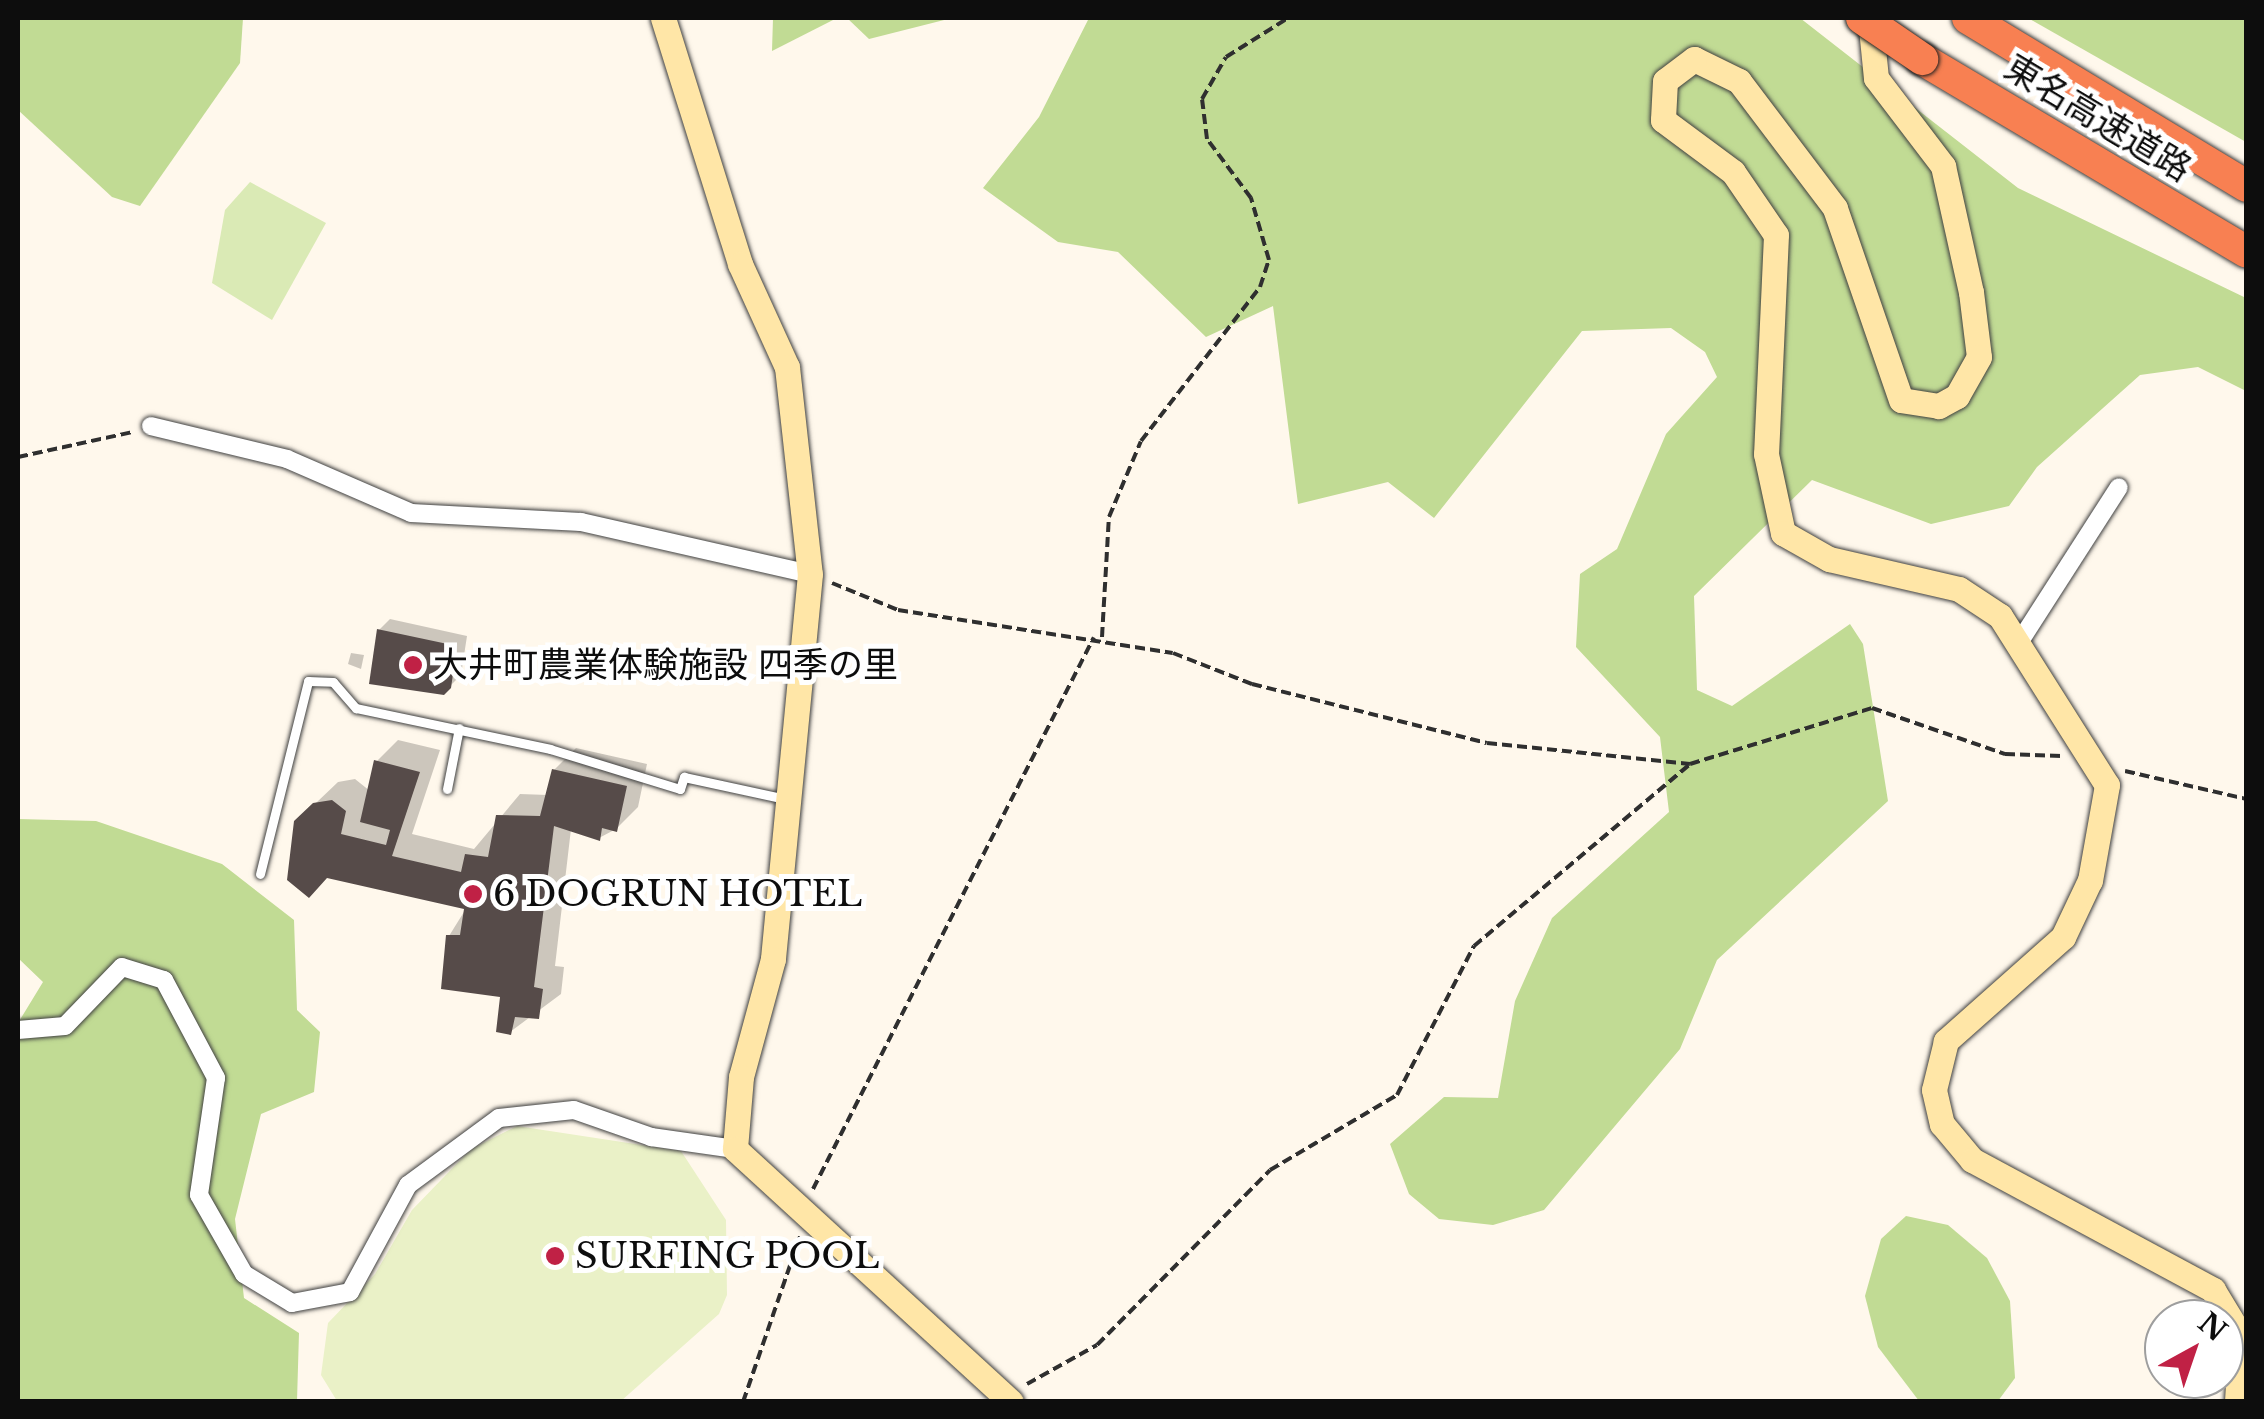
<!DOCTYPE html>
<html>
<head>
<meta charset="utf-8">
<style>
  body { margin:0 }
  #map { position:relative; width:2264px; height:1419px; overflow:hidden; background:#fff8ec; font-family:"Libre Baskerville","Noto Sans JP",serif }
  div>[style] { position:absolute }
  .green>* { inset:0; background:#daeab5 }
  .forest>* { inset:0; background:#c1db94 }
  .pitch>* { inset:0; background:#eaf1c7 }
  .shadow>* { inset:0; background:#0003 }
  .building>* { inset:0; background:#564b49 }
  .path>* { height:4px; margin-top:-2px; transform-origin:0; background:repeating-linear-gradient(90deg,#2f2f2f 0 10px,transparent 0 15px) }
  .roads { filter:drop-shadow(0 0 2px #404040) drop-shadow(0 0 2px #404040) }
  .lane>* { height:9px; margin:-4.5px; padding:0 4.5px; transform-origin:4.5px; border-radius:4.5px; background:#fff }
  .street>* { height:18px; margin:-9px; padding:0 9px; transform-origin:9px; border-radius:9px; background:#fff }
  .secondary>* { height:25px; margin:-12.5px; padding:0 12.5px; transform-origin:12.5px; border-radius:12.5px; background:#ffe6a7 }
  .highway>* { height:32px; margin:-16px; padding:0 16px; transform-origin:16px; border-radius:16px; background:#f88052 }
  .bridges { filter:drop-shadow(0 0 2px #1e1e1e) drop-shadow(0 0 2px #1e1e1e) }
  .highway-bridge>* { height:32px; margin:-16px; padding:0 16px; transform-origin:16px; border-radius:16px; background:#f88052 }
  .dots>* { width:28px; height:28px; translate:-50% -50%; box-sizing:border-box; border:5px solid #fff; border-radius:50% }
  span { translate:-50% -50%; white-space:nowrap; text-align:center; line-height:1.15; -webkit-text-stroke:10px #fff; paint-order:stroke }
  .street-label { font-size:35px; color:#0d0d0d }
  .poi-label { font-size:35px; color:#0d0d0d }
  .left { translate:0 -50%; text-align:left }
  .frame { position:absolute; inset:0; border:20px solid #0d0d0d; pointer-events:none }
  .north { position:absolute; left:2144px; top:1299px; width:100px; height:100px; box-sizing:border-box; background:#fff; border:2px solid #9e9e9e; border-radius:50%; rotate:40deg; font-size:28px; font-weight:700; line-height:40px; text-align:center; color:#0d0d0d }
  .north::after { content:''; display:block; margin:auto; width:35px; height:45px; background:#c02145; clip-path:polygon(50% 0,100% 100%,50% 72%,0 100%) }
</style>
</head>
<body>
<div id="map">
  <div class="green">
    <div style="clip-path:polygon(250px 182px,326px 223px,272px 320px,212px 283px,225px 210px)"></div>
  </div>
  <div class="forest">
    <div style="clip-path:polygon(18px 18px,243px 18px,240px 63px,140px 206px,112px 197px,18px 110px)"></div>
    <div style="clip-path:polygon(773px 18px,837px 18px,772px 51px)"></div>
    <div style="clip-path:polygon(847px 18px,952px 18px,869px 39px)"></div>
    <div style="clip-path:polygon(1089px 18px,1800px 18px,2018px 188px,2246px 298px,2246px 391px,2198px 367px,2140px 375px,2037px 467px,2009px 506px,1931px 524px,1812px 480px,1694px 596px,1697px 690px,1732px 706px,1850px 624px,1863px 644px,1888px 801px,1717px 960px,1680px 1049px,1544px 1210px,1493px 1225px,1439px 1219px,1409px 1194px,1390px 1144px,1444px 1097px,1498px 1098px,1515px 1001px,1552px 918px,1669px 812px,1660px 737px,1576px 647px,1580px 574px,1617px 549px,1666px 434px,1717px 377px,1705px 352px,1671px 328px,1582px 331px,1434px 518px,1388px 482px,1298px 504px,1273px 306px,1206px 337px,1118px 252px,1058px 242px,983px 188px,1039px 117px)"></div>
    <div style="clip-path:polygon(2028px 18px,2246px 18px,2246px 142px,2035px 22px)"></div>
    <div style="clip-path:polygon(18px 819px,96px 821px,222px 864px,294px 920px,297px 1010px,320px 1032px,314px 1092px,261px 1114px,235px 1219px,244px 1298px,299px 1333px,297px 1401px,18px 1401px,18px 1023px,43px 982px,18px 958px)"></div>
    <div style="clip-path:polygon(1906px 1216px,1948px 1225px,1987px 1258px,2010px 1301px,2015px 1378px,1998px 1401px,1919px 1401px,1878px 1347px,1865px 1296px,1881px 1239px)"></div>
  </div>
  <div class="pitch">
    <div style="clip-path:polygon(517px 1126px,681px 1151px,726px 1220px,727px 1295px,719px 1314px,621px 1401px,337px 1401px,321px 1375px,328px 1323px,375px 1274px,412px 1210px,471px 1149px)"></div>
  </div>
  <div class="shadow">
    <div style="clip-path:polygon(390px 619px,467px 636px,461px 675px,443px 693px,379px 630px)"></div>
    <div style="clip-path:polygon(351px 653px,364px 655px,361px 669px,348px 664px)"></div>
    <div style="clip-path:polygon(398px 740px,440px 750px,412px 834px,474px 849px,520px 794px,548px 795px,554px 770px,576px 748px,647px 764px,638px 807px,616px 829px,599px 838px,571px 829px,555px 966px,564px 967px,561px 994px,510px 1032px,503px 995px,449px 936px,467px 907px,328px 875px,296px 822px,338px 782px,355px 779px,370px 791px,376px 762px)"></div>
  </div>
  <div class="building">
    <div style="clip-path:polygon(377px 629px,457px 646px,451px 688px,444px 695px,369px 684px)"></div>
    <div style="clip-path:polygon(374px 760px,420px 772px,392px 856px,461px 872px,465px 854px,488px 857px,496px 815px,540px 816px,552px 769px,627px 786px,617px 832px,602px 828px,600px 841px,554px 826px,534px 987px,543px 989px,539px 1019px,515px 1017px,511px 1035px,496px 1032px,500px 997px,441px 989px,446px 935px,460px 935px,464px 909px,327px 878px,309px 898px,287px 880px,294px 821px,313px 803px,332px 800px,346px 811px,341px 834px,386px 845px,390px 830px,360px 822px)"></div>
  </div>
  <div class="path">
    <div style="left:18px;top:457px;width:118px;rotate:-12.3deg"></div>
    <div style="left:832px;top:583px;width:71px;rotate:22.2deg"></div>
    <div style="left:898px;top:610px;width:278px;rotate:8.9deg"></div>
    <div style="left:1173px;top:653px;width:85px;rotate:21.4deg"></div>
    <div style="left:1252px;top:684px;width:242px;rotate:14.1deg"></div>
    <div style="left:1487px;top:743px;width:204px;rotate:5.9deg"></div>
    <div style="left:1690px;top:764px;width:190px;rotate:-17.1deg"></div>
    <div style="left:1872px;top:708px;width:141px;rotate:19.1deg"></div>
    <div style="left:2005px;top:754px;width:57px;rotate:2deg"></div>
    <div style="left:1102px;top:637px;width:120px;rotate:-86.7deg"></div>
    <div style="left:1109px;top:517px;width:82px;rotate:-67.2deg"></div>
    <div style="left:1141px;top:441px;width:195px;rotate:-52.3deg"></div>
    <div style="left:1260px;top:287px;width:28px;rotate:-72deg"></div>
    <div style="left:1269px;top:260px;width:65px;rotate:-106.2deg"></div>
    <div style="left:1251px;top:198px;width:74px;rotate:-126.7deg"></div>
    <div style="left:1207px;top:139px;width:40px;rotate:-97.1deg"></div>
    <div style="left:1202px;top:99px;width:48px;rotate:-60.3deg"></div>
    <div style="left:1226px;top:57px;width:73px;rotate:-32.2deg"></div>
    <div style="left:2125px;top:771px;width:124px;rotate:13deg"></div>
    <div style="left:813px;top:1189px;width:619px;rotate:-63.02deg"></div>
    <div style="left:1027px;top:1384px;width:80px;rotate:-29.1deg"></div>
    <div style="left:1097px;top:1345px;width:246px;rotate:-45.3deg"></div>
    <div style="left:1270px;top:1170px;width:147px;rotate:-30.6deg"></div>
    <div style="left:1397px;top:1095px;width:168px;rotate:-62.7deg"></div>
    <div style="left:1474px;top:946px;width:282px;rotate:-40.1deg"></div>
    <div style="left:743px;top:1402px;width:176px;rotate:-71deg"></div>
  </div>
  <div class="roads">
    <div class="lane">
      <div style="left:447px;top:789px;width:62px;rotate:-78.9deg"></div>
      <div style="left:260px;top:874px;width:199px;rotate:-76deg"></div>
      <div style="left:308px;top:681px;width:25px;rotate:2deg"></div>
      <div style="left:333px;top:682px;width:35px;rotate:49deg"></div>
      <div style="left:356px;top:708px;width:198px;rotate:11.9deg"></div>
      <div style="left:550px;top:749px;width:136px;rotate:17.1deg"></div>
      <div style="left:680px;top:789px;width:13px;rotate:-72deg"></div>
      <div style="left:684px;top:777px;width:104px;rotate:12.2deg"></div>
    </div>
    <div class="street">
      <div style="left:151px;top:426px;width:140px;rotate:13.6deg"></div>
      <div style="left:287px;top:459px;width:135px;rotate:23.5deg"></div>
      <div style="left:411px;top:513px;width:170px;rotate:3deg"></div>
      <div style="left:581px;top:522px;width:235px;rotate:12.8deg"></div>
      <div style="left:2022px;top:638px;width:179px;rotate:-57.3deg"></div>
      <div style="left:18px;top:1030px;width:47px;rotate:-4.9deg"></div>
      <div style="left:65px;top:1026px;width:82px;rotate:-46deg"></div>
      <div style="left:122px;top:967px;width:44px;rotate:17.2deg"></div>
      <div style="left:164px;top:980px;width:111px;rotate:62deg"></div>
      <div style="left:216px;top:1078px;width:118px;rotate:98.3deg"></div>
      <div style="left:199px;top:1195px;width:91px;rotate:60.3deg"></div>
      <div style="left:244px;top:1274px;width:56px;rotate:31.1deg"></div>
      <div style="left:292px;top:1303px;width:59px;rotate:-10.7deg"></div>
      <div style="left:350px;top:1292px;width:122px;rotate:-61.5deg"></div>
      <div style="left:408px;top:1185px;width:113px;rotate:-36.4deg"></div>
      <div style="left:499px;top:1118px;width:75px;rotate:-6.1deg"></div>
      <div style="left:574px;top:1110px;width:82px;rotate:19.3deg"></div>
      <div style="left:651px;top:1137px;width:85px;rotate:8.1deg"></div>
    </div>
    <div class="secondary">
      <div style="left:663px;top:18px;width:258px;rotate:72.6deg"></div>
      <div style="left:740px;top:264px;width:113px;rotate:65.5deg"></div>
      <div style="left:787px;top:367px;width:208px;rotate:83.7deg"></div>
      <div style="left:810px;top:574px;width:387px;rotate:95.5deg"></div>
      <div style="left:773px;top:959px;width:122px;rotate:105.2deg"></div>
      <div style="left:741px;top:1077px;width:72px;rotate:94.8deg"></div>
      <div style="left:735px;top:1149px;width:374px;rotate:42.5deg"></div>
      <div style="left:1870px;top:18px;width:60px;rotate:84.3deg"></div>
      <div style="left:1876px;top:78px;width:111px;rotate:52.7deg"></div>
      <div style="left:1943px;top:166px;width:129px;rotate:77.5deg"></div>
      <div style="left:1971px;top:292px;width:65px;rotate:83deg"></div>
      <div style="left:1979px;top:357px;width:45px;rotate:119.4deg"></div>
      <div style="left:1957px;top:396px;width:21px;rotate:151deg"></div>
      <div style="left:1939px;top:406px;width:38px;rotate:-171deg"></div>
      <div style="left:1901px;top:400px;width:203px;rotate:-109deg"></div>
      <div style="left:1835px;top:208px;width:159px;rotate:-127.1deg"></div>
      <div style="left:1739px;top:81px;width:50px;rotate:-153.9deg"></div>
      <div style="left:1694px;top:59px;width:36px;rotate:143deg"></div>
      <div style="left:1665px;top:81px;width:39px;rotate:93deg"></div>
      <div style="left:1663px;top:120px;width:87px;rotate:36.6deg"></div>
      <div style="left:1733px;top:172px;width:76px;rotate:55.7deg"></div>
      <div style="left:1776px;top:235px;width:219px;rotate:92.6deg"></div>
      <div style="left:1766px;top:454px;width:81px;rotate:77.9deg"></div>
      <div style="left:1783px;top:533px;width:53px;rotate:29.5deg"></div>
      <div style="left:1829px;top:559px;width:133px;rotate:13deg"></div>
      <div style="left:1959px;top:589px;width:49px;rotate:33.4deg"></div>
      <div style="left:2000px;top:616px;width:200px;rotate:57.7deg"></div>
      <div style="left:2107px;top:785px;width:97px;rotate:100.1deg"></div>
      <div style="left:2090px;top:880px;width:63px;rotate:115.3deg"></div>
      <div style="left:2063px;top:937px;width:157px;rotate:138.4deg"></div>
      <div style="left:1946px;top:1041px;width:50px;rotate:103.8deg"></div>
      <div style="left:1934px;top:1090px;width:35px;rotate:77deg"></div>
      <div style="left:1942px;top:1124px;width:47px;rotate:50.2deg"></div>
      <div style="left:1972px;top:1160px;width:274px;rotate:28.3deg"></div>
      <div style="left:2213px;top:1290px;width:54px;rotate:58.7deg"></div>
      <div style="left:2241px;top:1336px;width:66px;rotate:93.5deg"></div>
    </div>
    <div class="highway">
      <div style="left:1968px;top:18px;width:325px;rotate:31.1deg"></div>
      <div style="left:1922px;top:59px;width:377px;rotate:30.7deg"></div>
    </div>
  </div>
  <div class="bridges">
    <div class="highway-bridge">
      <div style="left:1862px;top:18px;width:73px;rotate:34.3deg"></div>
    </div>
  </div>
  <div class="dots">
    <div style="left:413px;top:665px;background:#c02145"></div>
    <div style="left:473px;top:894px;background:#c02145"></div>
    <div style="left:555px;top:1256px;background:#c02145"></div>
  </div>
  <div class="street-label">
    <span style="left:2098px;top:118px;rotate:31deg">東名高速道路</span>
  </div>
  <div class="poi-label">
    <span class="left" style="left:433px;top:665px">大井町農業体験施設 四季の里</span>
    <span class="left" style="left:493px;top:894px">6 DOGRUN HOTEL</span>
    <span class="left" style="left:575px;top:1256px">SURFING POOL</span>
  </div>
  <div class="frame"></div>
  <div class="north">N</div>
</div>
</body>
</html>
